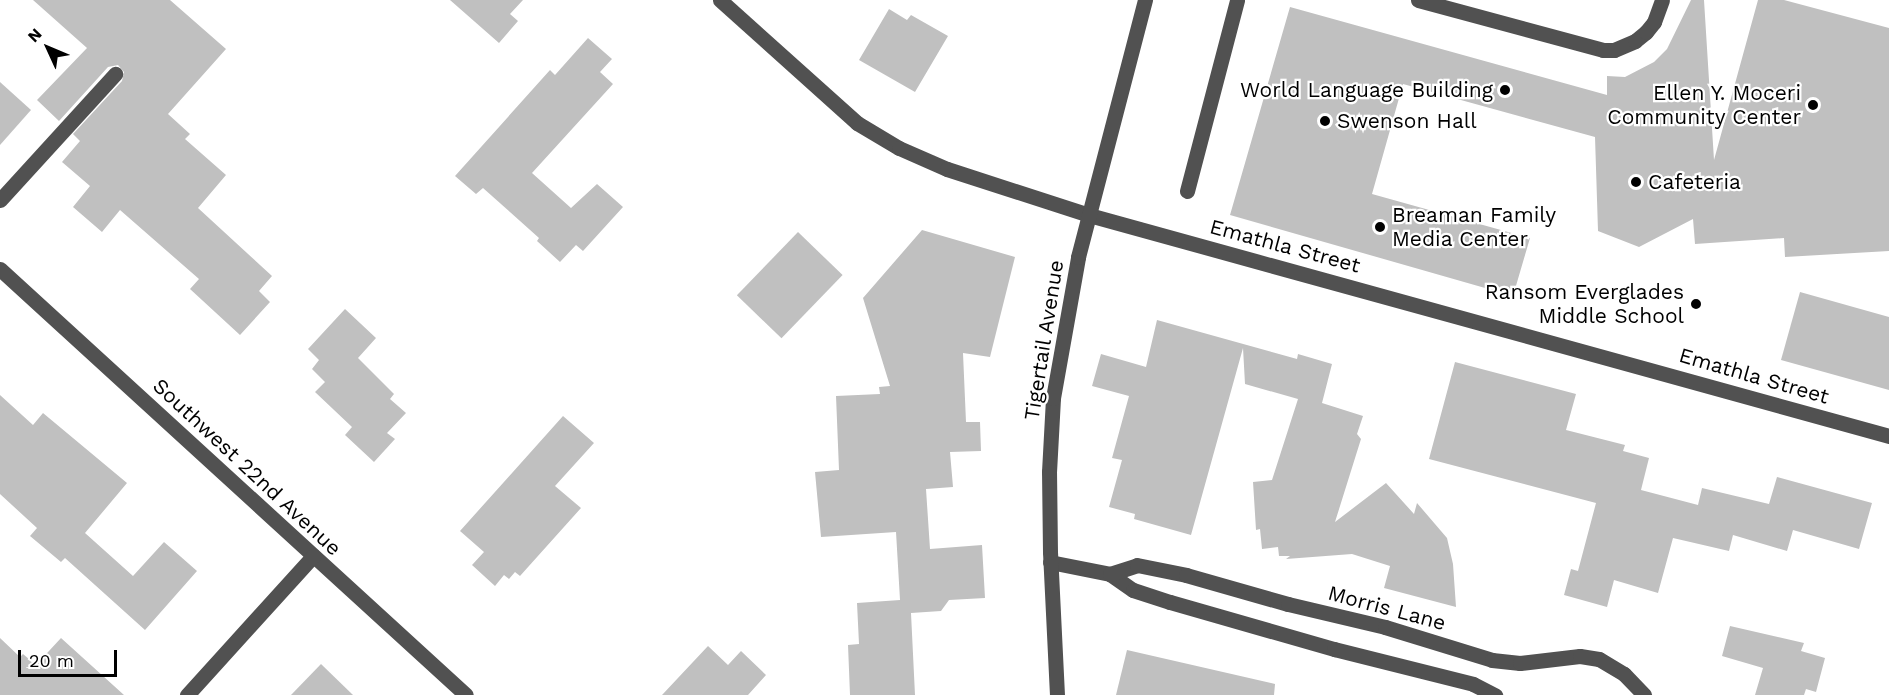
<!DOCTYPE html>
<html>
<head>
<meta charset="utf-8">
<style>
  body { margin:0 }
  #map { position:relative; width:1889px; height:695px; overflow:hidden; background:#fff; font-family:"Work Sans",sans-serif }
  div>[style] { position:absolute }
  .building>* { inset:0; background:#c0c0c0; transform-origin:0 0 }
  .minor>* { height:15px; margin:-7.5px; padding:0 7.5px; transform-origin:7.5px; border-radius:7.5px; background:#515151 }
  .dots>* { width:16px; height:16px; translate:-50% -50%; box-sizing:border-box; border:3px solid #fff; border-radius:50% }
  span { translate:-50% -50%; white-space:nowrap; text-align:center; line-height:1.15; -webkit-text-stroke:4.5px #fff; paint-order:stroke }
  .poi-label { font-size:21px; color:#000 }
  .right { translate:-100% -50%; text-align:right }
  .left { translate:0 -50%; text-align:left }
  .street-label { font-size:21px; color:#000 }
  .north { position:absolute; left:18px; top:18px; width:60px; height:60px; -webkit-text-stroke:4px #fff; paint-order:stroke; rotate:314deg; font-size:16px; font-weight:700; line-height:24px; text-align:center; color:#000 }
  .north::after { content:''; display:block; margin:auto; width:21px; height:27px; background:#000; clip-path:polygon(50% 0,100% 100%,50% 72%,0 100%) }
  .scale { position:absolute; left:18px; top:650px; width:99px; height:27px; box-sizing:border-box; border:3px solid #000; border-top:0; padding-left:8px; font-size:18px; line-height:21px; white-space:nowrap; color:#000; -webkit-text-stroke:4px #fff; paint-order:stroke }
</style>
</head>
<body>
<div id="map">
  <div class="building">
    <div style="clip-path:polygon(33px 0,170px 0,226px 49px,168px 114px,190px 134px,185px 139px,226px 175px,198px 208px,272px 276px,259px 291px,270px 302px,240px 335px,190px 289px,199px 279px,120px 210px,102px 232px,73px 207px,90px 186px,62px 162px,80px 141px,73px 134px,122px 81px,124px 72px,118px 65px,108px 67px,59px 121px,37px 100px,87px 48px)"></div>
    <div style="clip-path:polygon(450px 0,523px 0,510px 14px,518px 21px,499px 43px)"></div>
    <div style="clip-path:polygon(1691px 0,1704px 0,1714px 160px,1758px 0,1784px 0,1889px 28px,1889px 251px,1785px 257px,1784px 238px,1695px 244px,1693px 219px,1639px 247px,1598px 231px,1595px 137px,1403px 84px,1372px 194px,1530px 238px,1513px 296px,1230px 215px,1290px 7px,1607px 95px,1607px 76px,1625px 77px,1654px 62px,1667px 49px)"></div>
    <div style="clip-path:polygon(889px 9px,907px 20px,911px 15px,948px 36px,915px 92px,859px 60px)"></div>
    <div style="clip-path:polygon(588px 38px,612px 59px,600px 72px,613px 84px,532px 173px,571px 208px,597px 184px,623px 207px,583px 251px,576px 245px,560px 262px,537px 241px,539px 238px,483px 188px,476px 194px,455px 176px,550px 70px,555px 75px)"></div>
    <div style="clip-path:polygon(0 82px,31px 110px,0 145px)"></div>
    <div style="clip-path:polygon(922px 230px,1015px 257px,990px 357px,963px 353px,966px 422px,980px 422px,981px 451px,950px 452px,953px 487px,926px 489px,930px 549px,982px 545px,985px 598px,949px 600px,941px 611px,911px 613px,915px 695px,850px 695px,848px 645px,859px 644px,857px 603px,900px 600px,896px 532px,821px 537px,815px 472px,839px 470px,836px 396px,880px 394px,879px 387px,890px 386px,863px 298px)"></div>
    <div style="left:798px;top:232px;width:62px;height:88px;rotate:44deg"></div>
    <div style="clip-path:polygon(1800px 292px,1889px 317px,1889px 390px,1781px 360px)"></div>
    <div style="clip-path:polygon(345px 309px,376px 338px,358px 358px,394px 394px,390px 399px,406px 413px,387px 433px,395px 439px,374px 462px,345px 435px,352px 427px,315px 392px,325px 382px,312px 369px,319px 360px,308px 349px)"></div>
    <div style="clip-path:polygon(1157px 320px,1297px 359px,1298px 354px,1332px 364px,1322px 403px,1363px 416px,1357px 434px,1361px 439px,1335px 522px,1386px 483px,1414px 514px,1417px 503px,1447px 538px,1453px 564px,1456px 607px,1384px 588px,1390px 566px,1352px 554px,1286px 559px,1290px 556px,1279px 556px,1278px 547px,1262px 549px,1260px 529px,1256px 530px,1253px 482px,1272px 480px,1298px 399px,1245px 384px,1243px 348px,1191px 535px,1134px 519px,1135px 514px,1109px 507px,1122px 460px,1112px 458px,1129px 396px,1092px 386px,1101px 354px,1146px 367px)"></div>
    <div style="clip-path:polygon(1455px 362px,1576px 394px,1566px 430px,1625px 445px,1623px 451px,1649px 458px,1641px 490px,1698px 505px,1702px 488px,1769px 504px,1777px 477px,1872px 503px,1859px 549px,1793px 530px,1787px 551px,1733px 535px,1729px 551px,1673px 538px,1658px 593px,1614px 580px,1607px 607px,1564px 595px,1571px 569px,1578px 571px,1596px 503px,1429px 459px)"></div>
    <div style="clip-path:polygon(0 395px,33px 425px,43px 413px,127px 483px,85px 533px,133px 576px,164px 542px,197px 571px,145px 630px,65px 558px,61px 562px,30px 536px,37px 528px,0 494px)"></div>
    <div style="clip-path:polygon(563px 416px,594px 443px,555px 486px,581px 508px,520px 576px,515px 572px,509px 579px,504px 575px,495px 586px,472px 565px,484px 552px,460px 531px)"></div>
    <div style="clip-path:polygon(1730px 626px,1804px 643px,1801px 651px,1825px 658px,1816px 692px,1806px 689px,1804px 695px,1755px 695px,1763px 668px,1722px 656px)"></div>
    <div style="clip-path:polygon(0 638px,20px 657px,23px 654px,36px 665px,61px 638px,124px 695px,0 695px)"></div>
    <div style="clip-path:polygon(708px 646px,728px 665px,741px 651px,766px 675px,748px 695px,662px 695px)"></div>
    <div style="clip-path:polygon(1127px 650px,1275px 684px,1274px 695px,1116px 695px)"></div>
    <div style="clip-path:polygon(321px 664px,353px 695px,291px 695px)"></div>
  </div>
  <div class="minor">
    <div style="left:720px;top:0;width:184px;rotate:41.9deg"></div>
    <div style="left:857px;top:123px;width:49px;rotate:30.8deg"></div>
    <div style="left:899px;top:148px;width:52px;rotate:23.6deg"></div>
    <div style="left:947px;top:169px;width:149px;rotate:17.9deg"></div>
    <div style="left:1089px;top:215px;width:830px;rotate:15.44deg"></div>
    <div style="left:1418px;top:0;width:192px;rotate:15.1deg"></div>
    <div style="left:1603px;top:50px;width:11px"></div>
    <div style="left:1614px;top:50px;width:23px;rotate:-23deg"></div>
    <div style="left:1635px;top:41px;width:14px;rotate:-39deg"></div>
    <div style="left:1646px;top:32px;width:13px;rotate:-51deg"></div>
    <div style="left:1654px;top:22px;width:23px;rotate:-70deg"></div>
    <div style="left:1187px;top:191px;width:197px;rotate:-75.3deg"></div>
    <div style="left:0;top:200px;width:171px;rotate:-47.6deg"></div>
    <div style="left:0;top:269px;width:631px;rotate:42.43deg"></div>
    <div style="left:1050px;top:562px;width:61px;rotate:11.3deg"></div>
    <div style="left:1110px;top:574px;width:28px;rotate:35deg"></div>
    <div style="left:1133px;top:590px;width:39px;rotate:18deg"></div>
    <div style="left:1170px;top:602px;width:171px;rotate:16deg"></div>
    <div style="left:1334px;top:649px;width:143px;rotate:14.1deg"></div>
    <div style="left:1473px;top:684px;width:25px;rotate:27deg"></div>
    <div style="left:1110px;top:574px;width:28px;rotate:-18deg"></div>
    <div style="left:1137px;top:565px;width:50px;rotate:11.5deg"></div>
    <div style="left:1186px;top:575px;width:106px;rotate:15.9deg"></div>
    <div style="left:1288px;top:604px;width:100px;rotate:13.3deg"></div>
    <div style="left:1385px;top:627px;width:112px;rotate:17.1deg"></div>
    <div style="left:1492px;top:660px;width:28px;rotate:6deg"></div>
    <div style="left:1520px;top:663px;width:60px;rotate:-6.7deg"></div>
    <div style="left:1580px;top:656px;width:19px;rotate:9deg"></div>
    <div style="left:1599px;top:659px;width:29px;rotate:31deg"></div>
    <div style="left:1624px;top:674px;width:29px;rotate:46deg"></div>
    <div style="left:187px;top:695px;width:188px;rotate:-47.8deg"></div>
    <div style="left:1057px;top:695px;width:143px;rotate:-92.8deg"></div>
    <div style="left:1050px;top:552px;width:80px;rotate:-90.7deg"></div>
    <div style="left:1049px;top:472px;width:74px;rotate:-86.9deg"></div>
    <div style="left:1053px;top:398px;width:143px;rotate:-79.9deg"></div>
    <div style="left:1078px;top:257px;width:266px;rotate:-75.4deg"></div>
  </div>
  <div class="dots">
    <div style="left:1505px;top:90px;background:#000"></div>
    <div style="left:1813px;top:105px;background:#000"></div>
    <div style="left:1325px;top:121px;background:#000"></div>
    <div style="left:1636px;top:182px;background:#000"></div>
    <div style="left:1380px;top:227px;background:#000"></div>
    <div style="left:1696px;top:304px;background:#000"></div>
  </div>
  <div class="poi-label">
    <span class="right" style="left:1493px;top:90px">World Language Building</span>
    <span class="right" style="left:1801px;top:105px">Ellen Y. Moceri<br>Community Center</span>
    <span class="left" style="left:1337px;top:121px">Swenson Hall</span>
    <span class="left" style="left:1648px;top:182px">Cafeteria</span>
    <span class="left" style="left:1392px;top:227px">Breaman Family<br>Media Center</span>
    <span class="right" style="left:1684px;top:304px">Ransom Everglades<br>Middle School</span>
  </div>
  <div class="street-label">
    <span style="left:1285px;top:246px;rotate:15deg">Emathla Street</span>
    <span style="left:1044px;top:340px;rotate:-81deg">Tigertail Avenue</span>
    <span style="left:1754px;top:376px;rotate:16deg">Emathla Street</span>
    <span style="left:247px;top:467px;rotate:43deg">Southwest 22nd Avenue</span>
    <span style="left:1387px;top:608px;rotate:15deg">Morris Lane</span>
  </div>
  <div class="north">N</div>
  <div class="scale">20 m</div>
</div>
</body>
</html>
